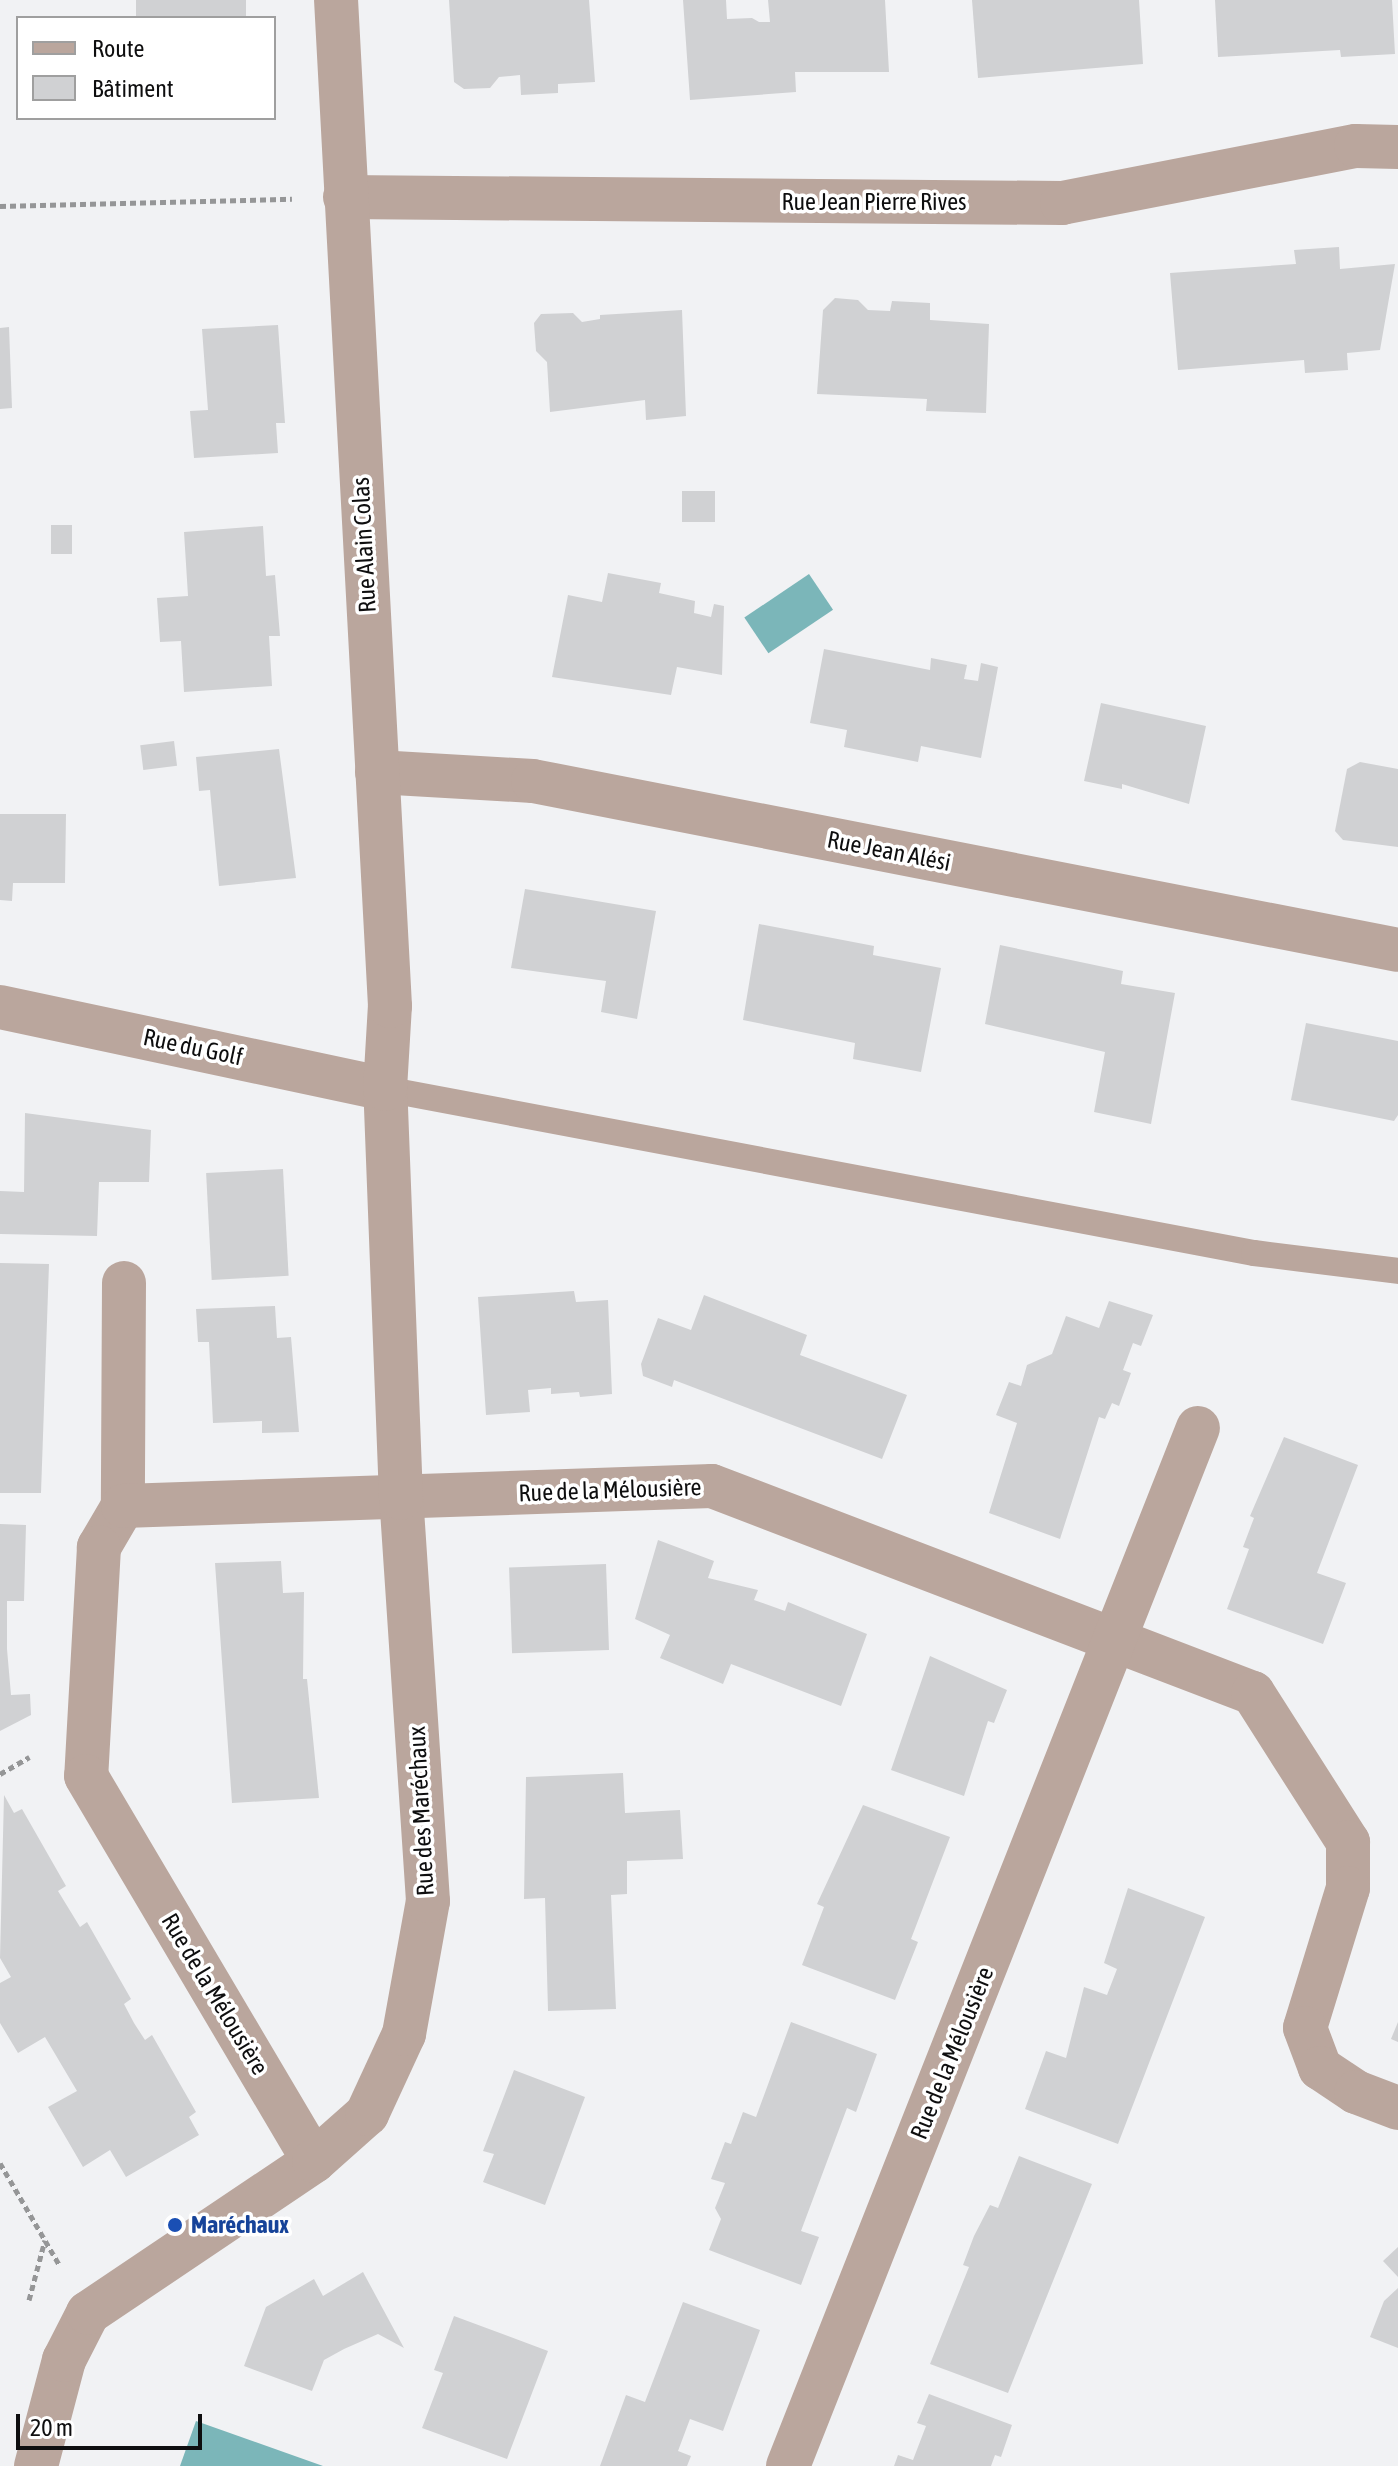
<!DOCTYPE html>
<html>
<head>
<meta charset="utf-8">
<style>
  body { margin:0 }
  #map { position:relative; width:1398px; height:2466px; overflow:hidden; background:#f1f2f4; font-family:"Asap Condensed",sans-serif }
  div>[style] { position:absolute }
  .water>* { inset:0; background:#7bb6b9; transform-origin:0 0 }
  .building>* { inset:0; background:#d0d1d3; transform-origin:0 0 }
  .path>* { height:5px; margin-top:-2.5px; transform-origin:0; background:repeating-linear-gradient(90deg,#959697 0 6px,transparent 0 10px) }
  .service>* { height:26px; margin:-13px; padding:0 13px; transform-origin:13px; border-radius:13px; background:#baa69d }
  .minor>* { height:44px; margin:-22px; padding:0 22px; transform-origin:22px; border-radius:22px; background:#baa69d }
  .dots>* { width:22px; height:22px; translate:-50% -50%; box-sizing:border-box; border:4px solid #fff; border-radius:50% }
  span { translate:-50% -50%; white-space:nowrap; text-align:center; line-height:1.15; -webkit-text-stroke:7px #fff; paint-order:stroke }
  .street-label { font-size:24px; color:#0e0e0f }
  .transit-label { font-size:24px; color:#164399; font-weight:700 }
  .left { translate:0 -50%; text-align:left }
  .legend { position:absolute; left:16px; top:16px; width:260px; height:104px; box-sizing:border-box; background:#fff; border:2px solid #9f9f9f; margin:0; padding:10px 14px; list-style:none; font-size:24px; color:#0e0e0f }
  .legend li { display:flex; align-items:center; gap:16px; height:40px }
  .legend b { width:40px; border:2px solid #9f9f9f }
  .scale { position:absolute; left:16px; top:2414px; width:186px; height:36px; box-sizing:border-box; border:4px solid #0e0e0f; border-top:0; padding-left:10px; font-size:24px; line-height:28px; white-space:nowrap; color:#0e0e0f; -webkit-text-stroke:6px #fff; paint-order:stroke }
</style>
</head>
<body>
<div id="map">
  <div class="water">
    <div style="left:809px;top:574px;width:43px;height:78px;rotate:56deg"></div>
    <div style="clip-path:polygon(196px 2421px,323px 2466px,180px 2466px)"></div>
  </div>
  <div class="building">
    <div style="left:136px;top:0;width:110px;height:18px"></div>
    <div style="clip-path:polygon(449px 0,589px 0,595px 82px,558px 84px,558px 93px,521px 95px,520px 75px,499px 77px,490px 88px,464px 89px,454px 82px)"></div>
    <div style="clip-path:polygon(683px 0,726px 0,727px 19px,752px 18px,759px 22px,770px 22px,768px 0,885px 0,889px 72px,795px 72px,796px 92px,690px 100px)"></div>
    <div style="clip-path:polygon(972px 0,1139px 0,1143px 64px,978px 78px)"></div>
    <div style="clip-path:polygon(1215px 0,1392px 0,1395px 54px,1341px 57px,1340px 50px,1218px 57px)"></div>
    <div style="clip-path:polygon(1339px 247px,1340px 269px,1395px 264px,1380px 350px,1347px 353px,1348px 370px,1305px 373px,1304px 360px,1178px 370px,1170px 273px,1296px 264px,1294px 250px)"></div>
    <div style="clip-path:polygon(835px 298px,858px 300px,868px 310px,890px 311px,892px 301px,930px 303px,930px 320px,989px 324px,986px 413px,926px 411px,927px 399px,817px 394px,823px 310px)"></div>
    <div style="clip-path:polygon(682px 310px,686px 416px,646px 420px,645px 400px,550px 412px,547px 362px,536px 351px,534px 323px,541px 314px,573px 313px,582px 322px,600px 319px,600px 315px)"></div>
    <div style="clip-path:polygon(278px 325px,285px 423px,276px 423px,278px 453px,194px 458px,190px 411px,208px 410px,202px 329px)"></div>
    <div style="clip-path:polygon(9px 327px,12px 408px,0 409px,0 328px)"></div>
    <div style="left:682px;top:491px;width:33px;height:31px"></div>
    <div style="left:51px;top:525px;width:21px;height:29px"></div>
    <div style="clip-path:polygon(263px 526px,266px 576px,275px 575px,280px 636px,269px 636px,272px 686px,184px 692px,181px 641px,160px 642px,157px 598px,188px 596px,184px 532px)"></div>
    <div style="clip-path:polygon(608px 573px,661px 583px,659px 593px,695px 601px,694px 613px,711px 617px,714px 604px,724px 606px,722px 675px,677px 667px,671px 695px,552px 677px,568px 595px,602px 602px)"></div>
    <div style="clip-path:polygon(824px 649px,930px 670px,931px 658px,967px 665px,964px 679px,978px 681px,981px 663px,998px 667px,981px 758px,921px 746px,918px 762px,844px 747px,847px 730px,810px 723px)"></div>
    <div style="clip-path:polygon(1101px 703px,1206px 726px,1189px 804px,1122px 784px,1122px 789px,1084px 781px)"></div>
    <div style="left:174px;top:741px;width:25px;height:34px;rotate:83deg"></div>
    <div style="clip-path:polygon(279px 749px,296px 878px,219px 886px,210px 790px,199px 791px,196px 757px)"></div>
    <div style="clip-path:polygon(1360px 762px,1398px 769px,1398px 847px,1343px 840px,1335px 831px,1347px 769px)"></div>
    <div style="clip-path:polygon(0 814px,66px 814px,65px 883px,13px 883px,12px 901px,0 900px)"></div>
    <div style="clip-path:polygon(525px 889px,656px 911px,637px 1019px,601px 1012px,606px 981px,511px 968px)"></div>
    <div style="clip-path:polygon(759px 924px,874px 946px,873px 955px,941px 968px,921px 1072px,853px 1059px,855px 1043px,743px 1020px)"></div>
    <div style="clip-path:polygon(1000px 945px,1123px 971px,1121px 984px,1175px 993px,1151px 1124px,1094px 1112px,1105px 1052px,985px 1024px)"></div>
    <div style="clip-path:polygon(1306px 1023px,1398px 1041px,1398px 1115px,1394px 1121px,1291px 1100px)"></div>
    <div style="clip-path:polygon(25px 1113px,151px 1130px,149px 1182px,99px 1182px,97px 1236px,0 1234px,0 1191px,24px 1192px)"></div>
    <div style="left:283px;top:1169px;width:107px;height:77px;rotate:87deg"></div>
    <div style="clip-path:polygon(0 1263px,49px 1264px,41px 1493px,0 1493px)"></div>
    <div style="clip-path:polygon(574px 1291px,576px 1302px,608px 1300px,612px 1394px,580px 1397px,579px 1392px,551px 1394px,551px 1388px,528px 1390px,530px 1412px,486px 1415px,478px 1297px)"></div>
    <div style="clip-path:polygon(704px 1295px,807px 1335px,800px 1355px,907px 1395px,882px 1459px,674px 1380px,672px 1387px,643px 1376px,641px 1364px,658px 1318px,691px 1330px)"></div>
    <div style="clip-path:polygon(1109px 1301px,1153px 1315px,1141px 1346px,1133px 1343px,1123px 1370px,1131px 1373px,1119px 1406px,1112px 1403px,1105px 1419px,1099px 1417px,1060px 1539px,989px 1513px,1017px 1423px,996px 1415px,1009px 1382px,1021px 1386px,1027px 1365px,1052px 1354px,1066px 1316px,1099px 1328px)"></div>
    <div style="clip-path:polygon(275px 1306px,277px 1338px,291px 1337px,299px 1432px,262px 1433px,262px 1421px,213px 1423px,209px 1342px,198px 1342px,196px 1309px)"></div>
    <div style="clip-path:polygon(1284px 1437px,1358px 1465px,1317px 1573px,1346px 1583px,1323px 1644px,1227px 1609px,1249px 1549px,1243px 1547px,1254px 1518px,1250px 1516px)"></div>
    <div style="clip-path:polygon(0 1524px,26px 1525px,24px 1601px,7px 1601px,7px 1649px,11px 1695px,30px 1694px,31px 1715px,0 1731px)"></div>
    <div style="clip-path:polygon(658px 1540px,714px 1561px,708px 1578px,758px 1590px,754px 1600px,785px 1611px,788px 1602px,867px 1634px,841px 1706px,731px 1664px,723px 1684px,660px 1658px,670px 1635px,635px 1619px)"></div>
    <div style="clip-path:polygon(281px 1561px,283px 1593px,304px 1592px,303px 1679px,307px 1679px,319px 1798px,232px 1803px,215px 1563px)"></div>
    <div style="left:606px;top:1564px;width:86px;height:97px;rotate:88deg"></div>
    <div style="clip-path:polygon(930px 1656px,1007px 1690px,994px 1723px,988px 1721px,964px 1796px,891px 1770px)"></div>
    <div style="clip-path:polygon(623px 1773px,625px 1813px,680px 1810px,683px 1859px,627px 1861px,627px 1894px,611px 1895px,616px 2009px,548px 2011px,545px 1898px,524px 1899px,526px 1777px)"></div>
    <div style="clip-path:polygon(4px 1795px,14px 1813px,22px 1809px,66px 1886px,58px 1891px,80px 1927px,87px 1922px,131px 1999px,124px 2004px,134px 2023px,145px 2040px,152px 2035px,196px 2112px,189px 2117px,199px 2135px,126px 2177px,110px 2150px,83px 2167px,48px 2107px,77px 2091px,45px 2037px,18px 2053px,0 2023px,0 1983px,11px 1977px,0 1958px)"></div>
    <div style="clip-path:polygon(863px 1805px,950px 1837px,911px 1939px,918px 1942px,895px 2000px,802px 1965px,824px 1907px,817px 1904px)"></div>
    <div style="clip-path:polygon(1128px 1888px,1205px 1917px,1118px 2144px,1025px 2109px,1046px 2051px,1066px 2058px,1084px 1987px,1107px 1995px,1117px 1969px,1104px 1963px)"></div>
    <div style="clip-path:polygon(791px 2022px,877px 2054px,856px 2112px,847px 2108px,801px 2231px,819px 2237px,801px 2285px,709px 2250px,721px 2219px,715px 2208px,725px 2183px,711px 2179px,725px 2142px,731px 2144px,743px 2112px,756px 2117px)"></div>
    <div style="clip-path:polygon(1398px 2022px,1398px 2042px,1391px 2039px)"></div>
    <div style="clip-path:polygon(514px 2070px,585px 2097px,545px 2205px,483px 2182px,494px 2154px,483px 2151px)"></div>
    <div style="clip-path:polygon(1019px 2156px,1092px 2184px,1008px 2393px,930px 2364px,969px 2267px,963px 2265px,974px 2236px,990px 2205px,998px 2208px)"></div>
    <div style="clip-path:polygon(1398px 2247px,1398px 2277px,1383px 2261px)"></div>
    <div style="clip-path:polygon(363px 2272px,404px 2348px,378px 2334px,344px 2349px,324px 2360px,312px 2391px,244px 2366px,266px 2307px,314px 2279px,323px 2296px)"></div>
    <div style="clip-path:polygon(1398px 2288px,1398px 2348px,1370px 2337px,1384px 2301px)"></div>
    <div style="clip-path:polygon(683px 2302px,760px 2330px,723px 2431px,690px 2419px,678px 2451px,691px 2456px,687px 2466px,600px 2466px,626px 2395px,645px 2402px)"></div>
    <div style="clip-path:polygon(454px 2316px,548px 2351px,507px 2459px,422px 2428px,443px 2373px,434px 2370px)"></div>
    <div style="clip-path:polygon(929px 2394px,1012px 2425px,1001px 2457px,995px 2455px,991px 2466px,894px 2466px,898px 2455px,913px 2460px,926px 2426px,917px 2423px)"></div>
  </div>
  <div class="path">
    <div style="left:0;top:206px;width:292px;rotate:-1.4deg"></div>
    <div style="left:0;top:1774px;width:34px;rotate:-30deg"></div>
    <div style="left:0;top:2163px;width:119px;rotate:59.8deg"></div>
    <div style="left:29px;top:2300px;width:62px;rotate:-75.1deg"></div>
  </div>
  <div class="service">
    <div style="left:385px;top:1089px;width:884px;rotate:10.69deg"></div>
    <div style="left:1254px;top:1253px;width:145px;rotate:7.1deg"></div>
  </div>
  <div class="minor">
    <div style="left:345px;top:197px;width:717px;rotate:0.48deg"></div>
    <div style="left:1062px;top:203px;width:299px;rotate:-11deg"></div>
    <div style="left:1356px;top:146px;width:42px;rotate:1.4deg"></div>
    <div style="left:377px;top:772px;width:156px;rotate:3.3deg"></div>
    <div style="left:533px;top:781px;width:881px;rotate:11.05deg"></div>
    <div style="left:0;top:1007px;width:394px;rotate:12deg"></div>
    <div style="left:124px;top:1283px;width:223px;rotate:90.3deg"></div>
    <div style="left:123px;top:1506px;width:48px;rotate:120.3deg"></div>
    <div style="left:99px;top:1547px;width:229px;rotate:93.2deg"></div>
    <div style="left:86px;top:1776px;width:447px;rotate:59.4deg"></div>
    <div style="left:123px;top:1506px;width:589px;rotate:-1.94deg"></div>
    <div style="left:712px;top:1486px;width:579px;rotate:20.94deg"></div>
    <div style="left:1253px;top:1693px;width:177px;rotate:57.5deg"></div>
    <div style="left:1348px;top:1842px;width:46px;rotate:90deg"></div>
    <div style="left:1348px;top:1888px;width:146px;rotate:107.1deg"></div>
    <div style="left:1305px;top:2028px;width:43px;rotate:69.4deg"></div>
    <div style="left:1320px;top:2068px;width:43px;rotate:33.7deg"></div>
    <div style="left:1356px;top:2092px;width:45px;rotate:20.9deg"></div>
    <div style="left:36px;top:2466px;width:110px;rotate:-75.2deg"></div>
    <div style="left:64px;top:2360px;width:53px;rotate:-62.9deg"></div>
    <div style="left:88px;top:2313px;width:272px;rotate:-33.9deg"></div>
    <div style="left:314px;top:2161px;width:71px;rotate:-41.6deg"></div>
    <div style="left:367px;top:2114px;width:88px;rotate:-65.2deg"></div>
    <div style="left:404px;top:2034px;width:135px;rotate:-79.8deg"></div>
    <div style="left:428px;top:1901px;width:404px;rotate:-93.8deg"></div>
    <div style="left:401px;top:1498px;width:409px;rotate:-92.2deg"></div>
    <div style="left:385px;top:1089px;width:83px;rotate:-86.6deg"></div>
    <div style="left:390px;top:1006px;width:1007px;rotate:-93.07deg"></div>
    <div style="left:788px;top:2466px;width:1116px;rotate:-68.45deg"></div>
  </div>
  <div class="dots">
    <div style="left:175px;top:2225px;background:#1a4fb4"></div>
  </div>
  <div class="street-label">
    <span style="left:874px;top:202px">Rue Jean Pierre Rives</span>
    <span style="left:364px;top:545px;rotate:-93deg">Rue Alain Colas</span>
    <span style="left:889px;top:851px;rotate:11deg">Rue Jean Alési</span>
    <span style="left:193px;top:1047px;rotate:12deg">Rue du Golf</span>
    <span style="left:610px;top:1490px;rotate:-2deg">Rue de la Mélousière</span>
    <span style="left:421px;top:1811px;rotate:-93deg">Rue des Maréchaux</span>
    <span style="left:215px;top:1994px;rotate:59deg">Rue de la Mélousière</span>
    <span style="left:952px;top:2053px;rotate:-68deg">Rue de la Mélousière</span>
  </div>
  <div class="transit-label">
    <span class="left" style="left:191px;top:2225px">Maréchaux</span>
  </div>
  <ul class="legend">
  <li><b style="height:10px;background:#baa69d"></b>Route</li>
  <li><b style="height:22px;background:#d0d1d3"></b>Bâtiment</li>
  </ul>
  <div class="scale">20 m</div>
</div>
</body>
</html>
